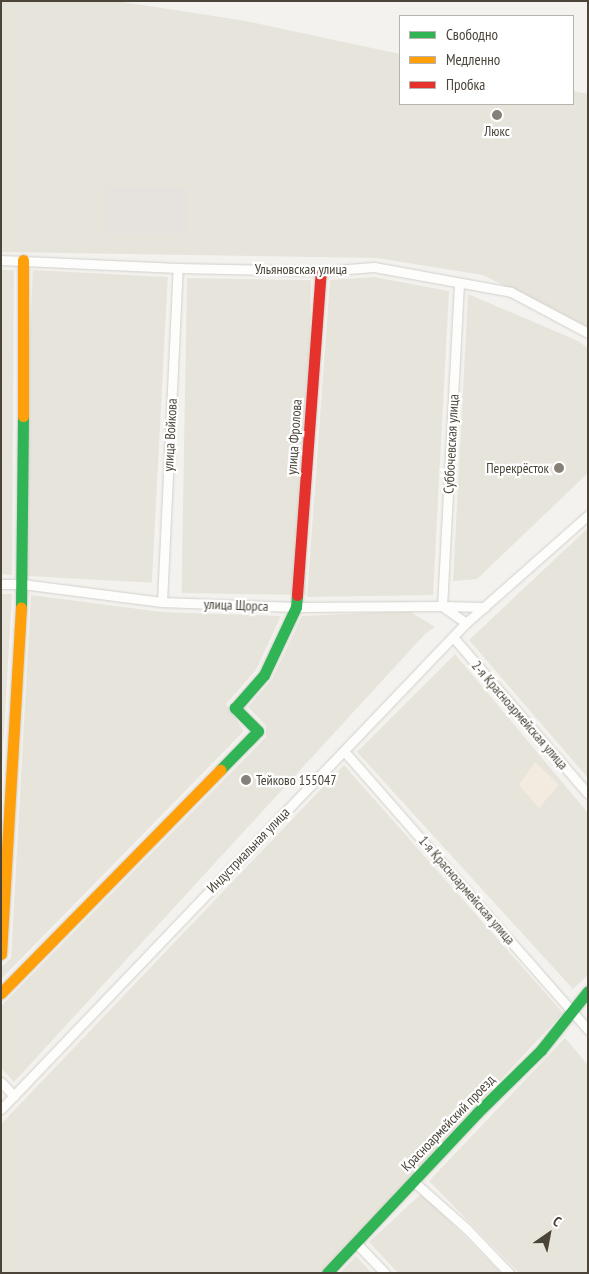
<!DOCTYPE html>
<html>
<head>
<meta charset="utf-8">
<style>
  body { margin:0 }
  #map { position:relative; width:589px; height:1274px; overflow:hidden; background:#f4f2ee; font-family:"PT Sans Narrow",sans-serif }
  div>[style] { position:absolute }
  .residential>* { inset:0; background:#e7e4dc; transform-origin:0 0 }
  .commercial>* { inset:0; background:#f3ebdf }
  .parking>* { inset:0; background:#e6e3df; transform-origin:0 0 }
  .roads { filter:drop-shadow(0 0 1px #d2d0cb) drop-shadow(0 0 1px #d2d0cb) }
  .street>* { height:9px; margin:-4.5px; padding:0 4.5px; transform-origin:4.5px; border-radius:4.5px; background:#fdfdfc }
  .fast>* { height:11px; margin:-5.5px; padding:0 5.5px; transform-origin:5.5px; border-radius:5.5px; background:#30b455 }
  .slow>* { height:11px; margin:-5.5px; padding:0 5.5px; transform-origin:5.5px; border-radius:5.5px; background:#ff9f0a }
  .jam>* { height:11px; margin:-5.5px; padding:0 5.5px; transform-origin:5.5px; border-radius:5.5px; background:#e5322d }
  .dots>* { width:14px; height:14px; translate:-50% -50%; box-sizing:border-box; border:2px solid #fff; border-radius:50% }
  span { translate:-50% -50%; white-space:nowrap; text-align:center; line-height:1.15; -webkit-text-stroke:4.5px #fff; paint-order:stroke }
  .poi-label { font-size:14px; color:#4b4439 }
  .right { translate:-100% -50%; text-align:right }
  .left { translate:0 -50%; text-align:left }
  .street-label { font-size:14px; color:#4b4439 }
  .frame { position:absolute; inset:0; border:2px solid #4b4439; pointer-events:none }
  .legend { position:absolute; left:399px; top:15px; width:175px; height:90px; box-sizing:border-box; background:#fff; border:1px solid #b7b4b0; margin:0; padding:6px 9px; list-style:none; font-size:15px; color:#4b4439 }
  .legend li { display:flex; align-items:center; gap:10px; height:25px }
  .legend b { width:25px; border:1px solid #b7b4b0 }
  .north { position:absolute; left:524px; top:1209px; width:50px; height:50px; -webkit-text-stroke:4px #fff; paint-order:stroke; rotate:33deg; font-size:14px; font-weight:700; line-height:20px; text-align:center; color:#4b4439 }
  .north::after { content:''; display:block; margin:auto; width:18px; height:22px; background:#4b4439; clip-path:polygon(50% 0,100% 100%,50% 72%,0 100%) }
</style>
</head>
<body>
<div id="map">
  <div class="residential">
    <div style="clip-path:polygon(1px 1px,116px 1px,246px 21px,400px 54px,400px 104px,573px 104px,573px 91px,588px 94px,588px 327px,483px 275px,376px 258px,1px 252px)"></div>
    <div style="clip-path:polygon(1px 270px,14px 270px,12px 575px,1px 574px)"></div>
    <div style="left:33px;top:270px;width:135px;height:306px;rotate:3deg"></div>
    <div style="clip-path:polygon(374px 277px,449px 291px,433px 595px,307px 597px,330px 280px)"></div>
    <div style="left:187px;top:278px;width:124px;height:315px;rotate:1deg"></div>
    <div style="clip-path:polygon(468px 294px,576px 340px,588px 348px,588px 473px,477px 579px,453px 581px)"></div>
    <div style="clip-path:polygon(588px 528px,588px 778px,469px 640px)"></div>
    <div style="clip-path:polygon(1px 594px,12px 594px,1px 783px)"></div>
    <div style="clip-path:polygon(31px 595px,162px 612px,281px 616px,256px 670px,226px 704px,244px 731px,1px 979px,1px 967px,11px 958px)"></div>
    <div style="clip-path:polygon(409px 611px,435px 627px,425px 634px,14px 1082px,1px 1068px,1px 1006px,266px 737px,266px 726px,248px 707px,272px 679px,302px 616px)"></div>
    <div style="clip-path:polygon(455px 654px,588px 813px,588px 975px,573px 989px,357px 752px)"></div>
    <div style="clip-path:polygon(344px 765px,563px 1013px,320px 1273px,1px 1273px,1px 1124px)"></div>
    <div style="clip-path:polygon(565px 1038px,588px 1065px,588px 1273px,519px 1273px,429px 1181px)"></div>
    <div style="clip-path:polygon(422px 1193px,501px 1273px,398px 1273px,369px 1242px)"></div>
    <div style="clip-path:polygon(356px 1256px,372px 1273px,340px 1273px)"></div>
  </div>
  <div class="commercial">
    <div style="clip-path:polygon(535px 762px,559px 785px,539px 808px,519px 785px)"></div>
  </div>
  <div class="parking">
    <div style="left:105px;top:187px;width:83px;height:47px"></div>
  </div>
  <div class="roads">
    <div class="street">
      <div style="left:1px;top:260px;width:177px;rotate:2.6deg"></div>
      <div style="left:178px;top:268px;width:143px;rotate:1.2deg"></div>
      <div style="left:321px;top:271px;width:53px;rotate:-4.3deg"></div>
      <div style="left:374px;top:267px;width:139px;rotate:10.3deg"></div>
      <div style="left:511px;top:292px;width:87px;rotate:28deg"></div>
      <div style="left:459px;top:283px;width:323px;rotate:93deg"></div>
      <div style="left:442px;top:606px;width:43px;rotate:1.3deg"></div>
      <div style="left:1px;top:584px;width:21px"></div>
      <div style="left:22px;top:584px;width:141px;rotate:7.3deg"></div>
      <div style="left:162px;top:602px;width:134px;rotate:2.1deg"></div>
      <div style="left:296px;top:607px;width:146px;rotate:-0.4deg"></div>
      <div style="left:442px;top:606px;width:29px;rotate:35deg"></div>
      <div style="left:162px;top:602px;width:334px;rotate:-87.3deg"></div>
      <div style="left:453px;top:637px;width:207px;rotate:49.3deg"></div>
      <div style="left:344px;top:751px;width:371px;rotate:48.8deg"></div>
      <div style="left:1px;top:1082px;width:19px;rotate:47deg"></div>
      <div style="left:1px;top:1109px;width:673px;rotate:-46.27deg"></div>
      <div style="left:466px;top:623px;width:163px;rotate:-41.5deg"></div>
      <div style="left:413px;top:1181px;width:72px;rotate:41.6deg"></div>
      <div style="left:467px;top:1229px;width:61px;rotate:46.3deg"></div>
      <div style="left:355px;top:1242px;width:43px;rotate:45.9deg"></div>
    </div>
    <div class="fast">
      <div style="left:21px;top:608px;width:192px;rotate:-89.4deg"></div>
      <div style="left:220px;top:770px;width:54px;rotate:-45.7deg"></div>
      <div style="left:258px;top:731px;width:33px;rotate:-135deg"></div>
      <div style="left:235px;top:708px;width:44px;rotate:-48.7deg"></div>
      <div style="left:264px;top:675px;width:75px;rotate:-64.8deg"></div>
      <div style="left:296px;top:607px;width:12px;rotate:-85deg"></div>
      <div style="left:327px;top:1273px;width:219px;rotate:-46.8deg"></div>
      <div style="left:477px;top:1113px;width:90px;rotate:-44.5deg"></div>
      <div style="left:541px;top:1050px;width:75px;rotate:-51.5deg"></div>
    </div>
    <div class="slow">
      <div style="left:23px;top:416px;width:156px;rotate:-90deg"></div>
      <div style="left:1px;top:954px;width:347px;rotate:-86.7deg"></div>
      <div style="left:1px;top:993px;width:313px;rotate:-45.5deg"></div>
    </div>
    <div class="jam">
      <div style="left:297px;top:595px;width:325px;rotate:-85.8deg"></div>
    </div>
  </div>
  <div class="dots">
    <div style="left:497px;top:115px;background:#868178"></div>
    <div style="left:559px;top:468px;background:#868178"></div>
    <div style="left:246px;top:780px;background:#868178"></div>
  </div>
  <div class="poi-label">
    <span style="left:497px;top:131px">Люкс</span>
    <span class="right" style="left:549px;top:468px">Перекрёсток</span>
    <span class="left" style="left:256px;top:780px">Тейково 155047</span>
  </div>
  <div class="street-label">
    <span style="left:301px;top:269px">Ульяновская улица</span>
    <span style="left:170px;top:435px;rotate:-87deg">улица Войкова</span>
    <span style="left:294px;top:437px;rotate:-86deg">улица Фролова</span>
    <span style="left:451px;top:444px;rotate:-87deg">Суббочевская улица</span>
    <span style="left:236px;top:605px;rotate:2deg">улица Щорса</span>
    <span style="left:520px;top:715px;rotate:49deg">2-я Красноармейская улица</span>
    <span style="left:248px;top:850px;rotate:-46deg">Индустриальная улица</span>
    <span style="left:467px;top:890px;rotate:49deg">1-я Красноармейская улица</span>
    <span style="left:448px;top:1123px;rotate:-46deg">Красноармейский проезд</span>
  </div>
  <div class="frame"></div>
  <ul class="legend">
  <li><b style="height:6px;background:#30b455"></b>Свободно</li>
  <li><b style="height:6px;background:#ff9f0a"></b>Медленно</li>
  <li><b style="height:6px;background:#e5322d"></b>Пробка</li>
  </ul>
  <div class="north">С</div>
</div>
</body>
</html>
